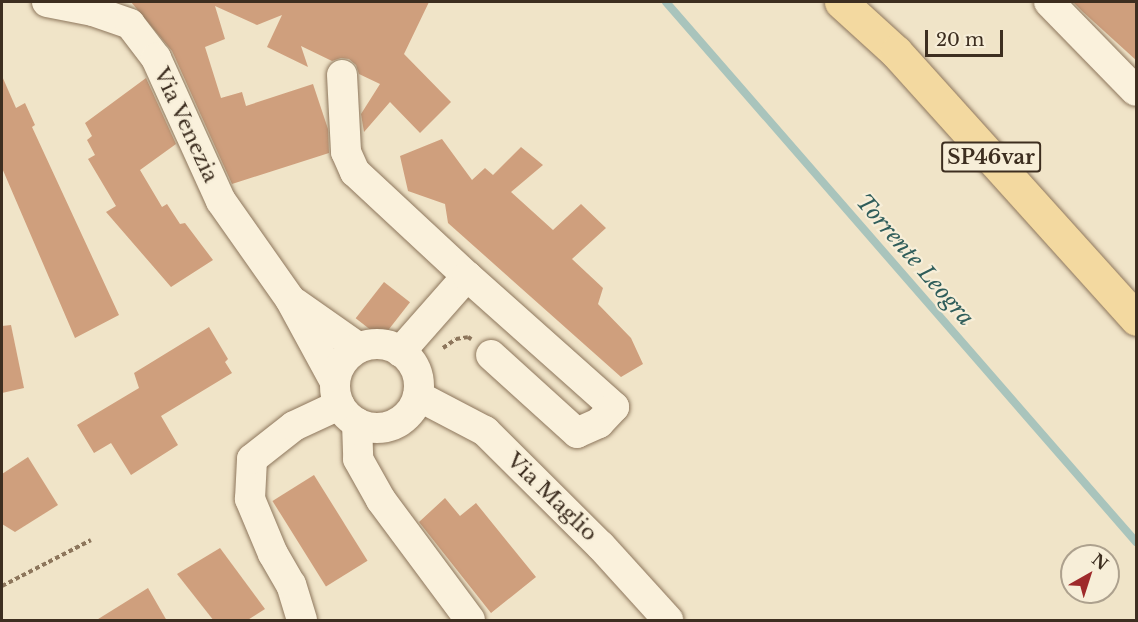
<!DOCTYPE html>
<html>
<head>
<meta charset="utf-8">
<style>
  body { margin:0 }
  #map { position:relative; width:1138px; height:622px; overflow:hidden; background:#f0e4c8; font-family:"Libre Baskerville",serif }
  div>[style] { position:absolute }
  .stream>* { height:8px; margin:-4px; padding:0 4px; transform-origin:4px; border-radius:4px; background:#a9c4bc }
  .building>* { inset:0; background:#cf9f7d; transform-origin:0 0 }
  .path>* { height:4px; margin-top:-2px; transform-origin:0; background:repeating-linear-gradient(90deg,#8d765c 0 4.5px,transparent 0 7.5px) }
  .roads { filter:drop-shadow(0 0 2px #8d765c) drop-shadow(0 0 2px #8d765c) }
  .minor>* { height:30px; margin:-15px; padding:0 15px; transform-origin:15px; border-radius:15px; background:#faf1dc }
  .minor>.ring { margin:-15px; padding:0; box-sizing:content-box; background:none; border:30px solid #faf1dc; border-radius:50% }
  .major>* { height:33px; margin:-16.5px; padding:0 16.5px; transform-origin:16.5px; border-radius:16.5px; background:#f3d9a0 }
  span { translate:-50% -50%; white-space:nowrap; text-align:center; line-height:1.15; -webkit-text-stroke:4.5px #f7eed8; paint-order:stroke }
  .shield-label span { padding:2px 4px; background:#f7eed8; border:2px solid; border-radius:4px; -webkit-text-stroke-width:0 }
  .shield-label { font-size:20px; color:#3d2e20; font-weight:700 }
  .street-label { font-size:21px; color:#3d2e20 }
  .water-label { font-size:22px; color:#2f5d5a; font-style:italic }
  .frame { position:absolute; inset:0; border:3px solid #3d2e20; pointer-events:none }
  .north { position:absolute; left:1060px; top:544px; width:60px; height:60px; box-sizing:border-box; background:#f7eed8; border:2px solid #ada18e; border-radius:50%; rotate:39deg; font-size:16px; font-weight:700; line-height:24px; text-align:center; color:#3d2e20 }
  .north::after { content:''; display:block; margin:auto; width:21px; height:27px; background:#9e2a2b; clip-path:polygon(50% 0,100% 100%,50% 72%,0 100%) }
  .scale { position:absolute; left:925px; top:30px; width:78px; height:27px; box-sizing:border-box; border:3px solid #3d2e20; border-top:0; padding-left:8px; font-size:18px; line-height:21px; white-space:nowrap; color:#3d2e20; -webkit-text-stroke:4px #f7eed8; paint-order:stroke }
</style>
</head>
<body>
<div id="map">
  <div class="stream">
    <div style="left:666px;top:2px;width:716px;rotate:48.96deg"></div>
  </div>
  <div class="building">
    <div style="clip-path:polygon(131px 2px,429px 2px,404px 54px,451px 102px,420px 133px,390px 102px,364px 132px,361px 114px,380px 84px,359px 74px,356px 65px,349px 59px,341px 58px,332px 61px,301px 46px,308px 67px,267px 47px,282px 15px,257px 25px,215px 6px,225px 39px,205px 47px,221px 98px,242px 92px,246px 106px,313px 84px,328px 129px,329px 153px,232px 184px,172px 51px)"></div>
    <div style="clip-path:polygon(1073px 2px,1137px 2px,1137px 61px,1083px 12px)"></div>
    <div style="clip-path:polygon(2px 76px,16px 108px,25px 103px,35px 125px,32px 127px,119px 315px,75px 338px,2px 168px)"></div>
    <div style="clip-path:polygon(146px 78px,176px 144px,140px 170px,162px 207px,167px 204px,180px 224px,185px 223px,213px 260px,171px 287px,106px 212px,116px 206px,88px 159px,95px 155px,87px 140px,92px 136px,85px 123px)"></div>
    <div style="clip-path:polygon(442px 139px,472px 180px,485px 168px,493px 175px,521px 147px,543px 165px,511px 192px,553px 230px,581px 204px,606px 228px,572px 259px,603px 288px,598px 304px,631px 338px,643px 364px,621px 377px,448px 223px,445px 204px,408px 191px,400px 156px)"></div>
    <div style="left:384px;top:282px;width:33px;height:46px;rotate:38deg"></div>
    <div style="clip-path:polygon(11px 325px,24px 388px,2px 393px,2px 326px)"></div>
    <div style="clip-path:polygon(209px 327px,228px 359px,225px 362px,232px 373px,161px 416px,178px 445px,131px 475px,111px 443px,94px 453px,77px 425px,139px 388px,134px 373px)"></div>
    <div style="clip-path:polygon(28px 457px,58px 505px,15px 532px,2px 524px,2px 474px)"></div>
    <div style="left:314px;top:475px;width:101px;height:49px;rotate:58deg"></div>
    <div style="clip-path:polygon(445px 498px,460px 516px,476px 503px,536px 577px,491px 613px,419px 522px)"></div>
    <div style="clip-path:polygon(220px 548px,265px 609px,246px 621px,214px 621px,177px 574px)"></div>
    <div style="clip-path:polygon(148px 588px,167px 621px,95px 621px)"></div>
  </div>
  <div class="path">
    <div style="left:443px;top:348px;width:16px;rotate:-35deg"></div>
    <div style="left:456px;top:339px;width:12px;rotate:-9deg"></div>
    <div style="left:468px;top:337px;width:4px;rotate:34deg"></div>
    <div style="left:2px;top:586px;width:100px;rotate:-27.3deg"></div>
  </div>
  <div class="roads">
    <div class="minor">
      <div style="left:47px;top:2px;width:47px;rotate:11.1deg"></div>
      <div style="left:93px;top:11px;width:39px;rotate:19deg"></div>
      <div style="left:130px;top:24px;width:43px;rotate:52.6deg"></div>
      <div style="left:156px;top:58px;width:157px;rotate:65.6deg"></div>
      <div style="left:221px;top:201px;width:120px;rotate:54.9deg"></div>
      <div style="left:290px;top:299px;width:94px;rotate:61.5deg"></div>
      <div style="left:1049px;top:2px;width:124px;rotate:45.7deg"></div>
      <div style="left:342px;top:75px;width:77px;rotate:87deg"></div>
      <div style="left:346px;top:152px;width:22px;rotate:66deg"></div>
      <div style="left:355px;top:172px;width:153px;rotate:42.9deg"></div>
      <div style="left:467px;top:276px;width:101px;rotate:131.4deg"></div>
      <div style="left:467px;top:276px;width:197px;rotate:41.7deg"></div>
      <div style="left:614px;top:407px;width:22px;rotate:133deg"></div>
      <div style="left:599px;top:423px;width:24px;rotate:156deg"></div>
      <div style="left:577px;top:433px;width:116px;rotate:-137.8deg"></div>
      <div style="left:295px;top:303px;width:78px;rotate:35.1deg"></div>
      <div class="ring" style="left:335px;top:344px;width:54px;height:54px"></div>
      <div style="left:418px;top:396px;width:76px;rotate:27.6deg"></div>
      <div style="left:485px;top:431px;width:163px;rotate:44.8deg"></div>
      <div style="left:601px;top:546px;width:100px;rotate:47.8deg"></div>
      <div style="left:357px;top:423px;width:36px;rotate:88deg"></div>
      <div style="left:358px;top:459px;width:47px;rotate:60.7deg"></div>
      <div style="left:381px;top:500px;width:149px;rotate:53.4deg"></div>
      <div style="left:302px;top:620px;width:37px;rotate:-107deg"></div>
      <div style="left:291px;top:585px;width:36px;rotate:-120deg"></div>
      <div style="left:273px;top:554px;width:60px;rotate:-112.7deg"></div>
      <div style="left:250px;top:499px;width:40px;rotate:-87.1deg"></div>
      <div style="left:252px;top:459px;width:53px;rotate:-38.2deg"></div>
      <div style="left:294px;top:426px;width:50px;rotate:-25deg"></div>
    </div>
    <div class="major">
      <div style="left:841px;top:2px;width:74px;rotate:42.3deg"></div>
      <div style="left:896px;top:52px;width:359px;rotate:48deg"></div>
    </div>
  </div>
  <div class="shield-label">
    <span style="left:991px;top:157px">SP46var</span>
  </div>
  <div class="street-label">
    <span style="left:186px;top:125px;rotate:65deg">Via Venezia</span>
    <span style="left:552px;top:497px;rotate:44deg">Via Maglio</span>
  </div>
  <div class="water-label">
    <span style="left:915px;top:260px;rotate:49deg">Torrente Leogra</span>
  </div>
  <div class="frame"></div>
  <div class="north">N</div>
  <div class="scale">20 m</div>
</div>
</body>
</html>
